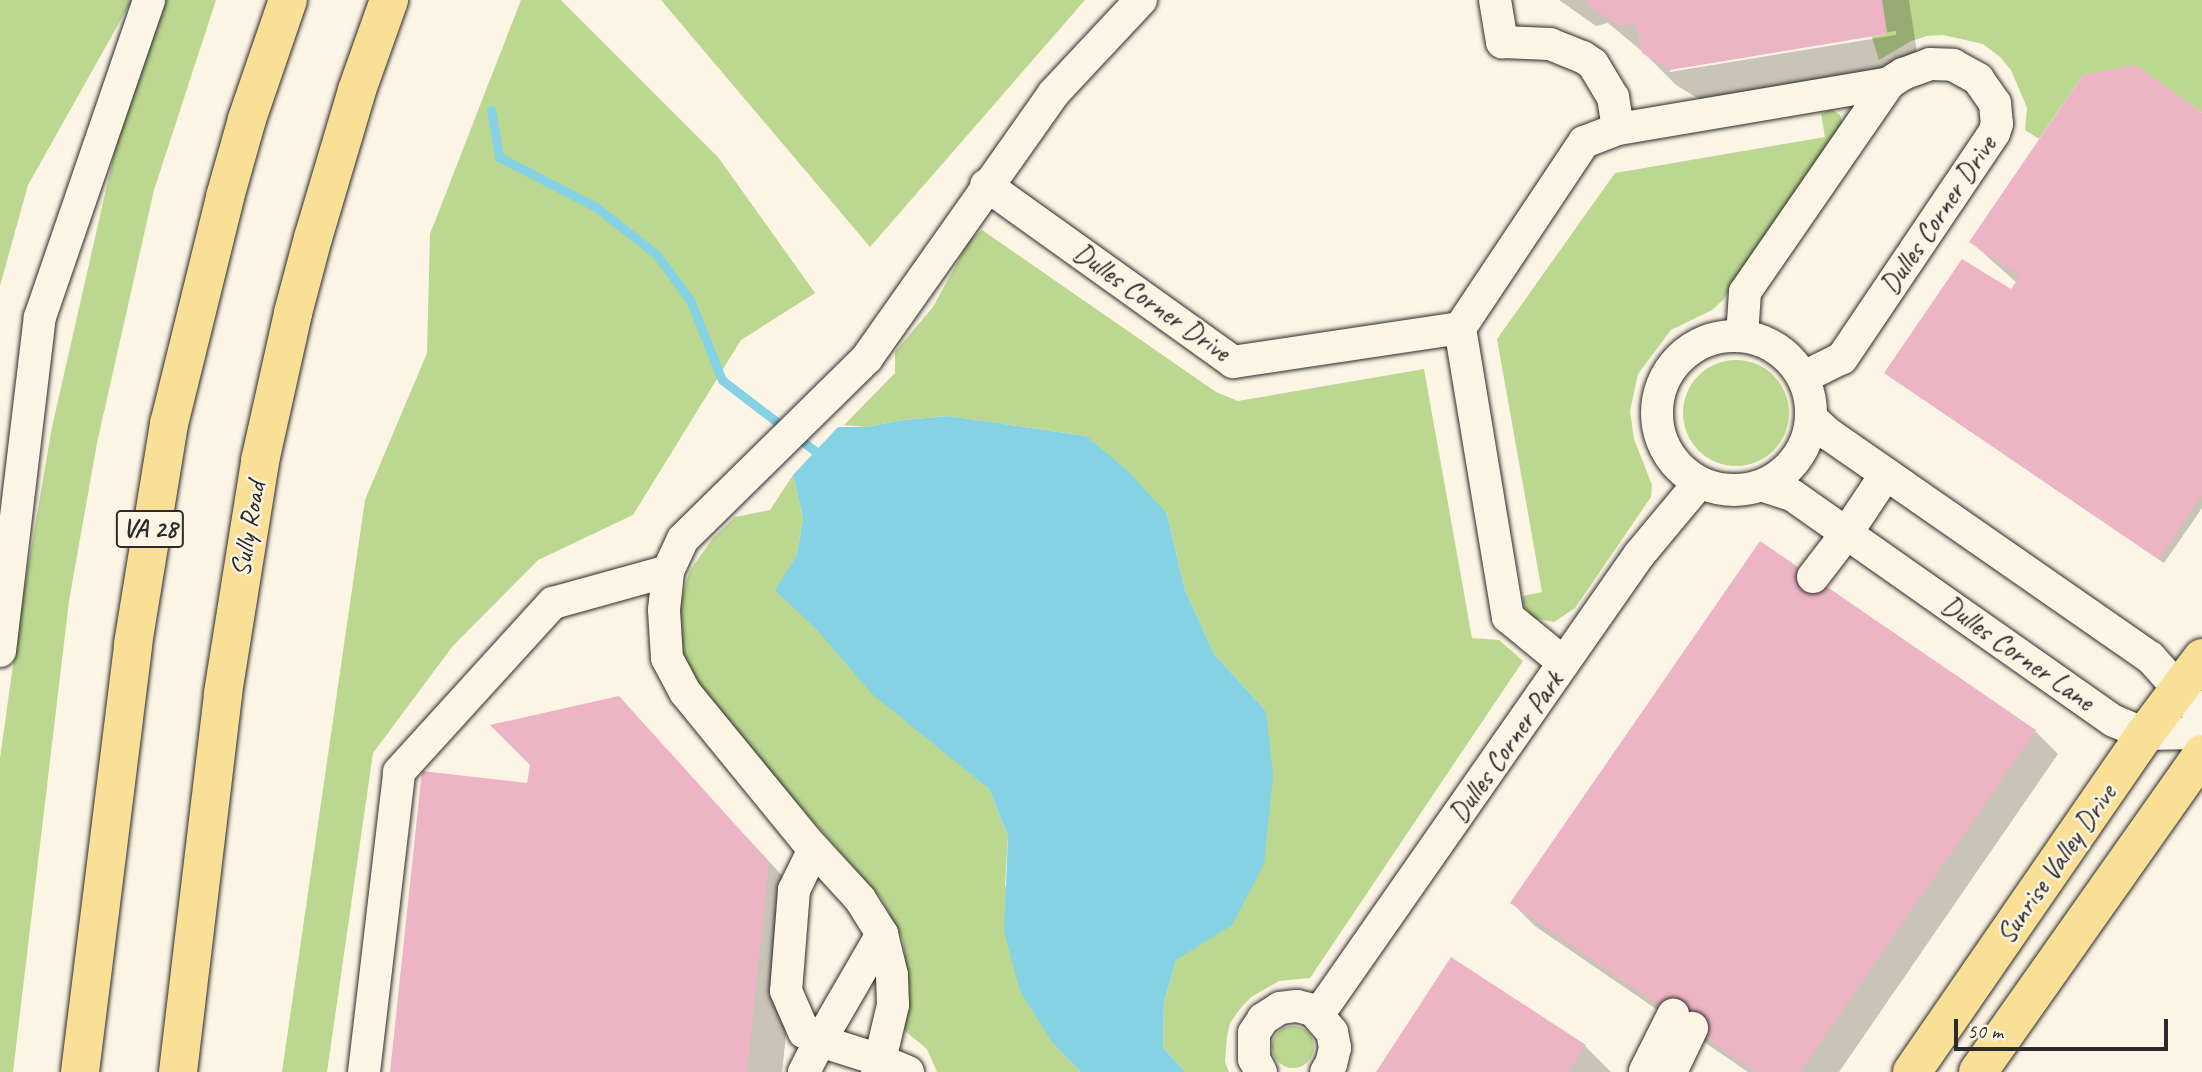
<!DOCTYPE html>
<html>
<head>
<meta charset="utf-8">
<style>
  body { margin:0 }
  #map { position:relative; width:2202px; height:1072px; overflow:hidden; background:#fcf5e5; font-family:Caveat,sans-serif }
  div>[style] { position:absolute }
  .green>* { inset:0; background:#bcd78f }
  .round { border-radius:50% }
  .water>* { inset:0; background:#84d2e3 }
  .shadow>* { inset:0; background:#0003 }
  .stream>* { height:9px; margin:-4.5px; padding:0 4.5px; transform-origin:4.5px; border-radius:4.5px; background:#84d2e3 }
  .building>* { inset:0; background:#edb4c5 }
  .roads { filter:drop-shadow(0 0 2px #2b2b2b) drop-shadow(0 0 2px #2b2b2b) }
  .minor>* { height:32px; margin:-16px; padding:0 16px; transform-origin:16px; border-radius:16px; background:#fcf5e5 }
  .minor>.ring { margin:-16px; padding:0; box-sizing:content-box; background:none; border:32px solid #fcf5e5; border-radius:50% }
  .major>* { height:38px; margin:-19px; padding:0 19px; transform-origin:19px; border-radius:19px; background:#fadf96 }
  .highway>* { height:38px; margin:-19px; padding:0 19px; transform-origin:19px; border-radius:19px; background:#fadf96 }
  span { translate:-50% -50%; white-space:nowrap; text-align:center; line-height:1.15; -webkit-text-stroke:5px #fcf5e5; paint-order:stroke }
  .shield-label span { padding:2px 5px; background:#fcf5e5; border:2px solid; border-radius:5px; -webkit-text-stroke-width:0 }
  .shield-label { font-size:26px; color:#2b2b2b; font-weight:700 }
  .street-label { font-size:28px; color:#2b2b2b }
  .scale { position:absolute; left:1954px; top:1019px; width:214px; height:32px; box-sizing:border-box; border:4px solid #2b2b2b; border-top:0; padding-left:9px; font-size:21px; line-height:24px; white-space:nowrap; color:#2b2b2b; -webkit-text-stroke:5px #fcf5e5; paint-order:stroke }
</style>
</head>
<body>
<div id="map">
  <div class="green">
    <div style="clip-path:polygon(0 0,132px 0,28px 185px,0 286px)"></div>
    <div style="clip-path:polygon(149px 0,216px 0,154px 190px,97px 443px,69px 601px,13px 1072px,0 1072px,0 758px,21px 608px,52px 427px)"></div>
    <div style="clip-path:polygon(521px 0,561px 0,718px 157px,815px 293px,741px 340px,633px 515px,538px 560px,452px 647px,373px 753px,327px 1072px,282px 1072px,365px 500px,427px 353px,430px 234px)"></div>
    <div style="clip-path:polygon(661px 0,1085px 0,870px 247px)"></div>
    <div style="clip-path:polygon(1882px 0,2202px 0,2202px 113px,2135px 66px,2083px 75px,2039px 139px,2025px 130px,2027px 108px,2011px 70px,2000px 57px,1983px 44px,1943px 35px,1927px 36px,1911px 41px,1879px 60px,1872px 37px,1887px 34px)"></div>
    <div style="clip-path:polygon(1831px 109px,1840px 115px,1843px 124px,1839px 134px,1723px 300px,1712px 310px,1671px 330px,1638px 374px,1630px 411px,1634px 439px,1652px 485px,1651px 497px,1575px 608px,1554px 622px,1533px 618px,1523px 604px,1523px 596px,1542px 592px,1497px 339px,1615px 173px,1825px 137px,1821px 114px)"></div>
    <div style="clip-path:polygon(982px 230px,1216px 392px,1238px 401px,1424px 369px,1472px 638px,1499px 640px,1523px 661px,1310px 978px,1279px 981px,1251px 997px,1240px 1009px,1230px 1023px,1227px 1037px,1225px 1062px,1229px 1072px,1185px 1072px,1163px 1047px,1164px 1002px,1176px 960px,1266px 711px,1214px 654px,1185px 590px,1167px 514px,1086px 436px,949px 416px,903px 420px,866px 427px,844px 425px,895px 373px,895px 352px,933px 307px,969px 241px)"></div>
    <div class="round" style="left:1683px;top:360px;width:106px;height:106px"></div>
    <div style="clip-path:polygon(793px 475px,803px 518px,797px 555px,776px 590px,932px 741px,989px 789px,1008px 836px,1005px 885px,1054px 1045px,1081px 1072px,937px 1072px,927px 1049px,900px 1027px,908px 981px,903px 940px,882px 899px,695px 687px,681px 656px,679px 609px,689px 572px,713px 538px,735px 517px,770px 510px)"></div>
    <div class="round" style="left:1272px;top:1026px;width:42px;height:42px"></div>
  </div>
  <div class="water">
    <div style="clip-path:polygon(949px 416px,1086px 436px,1128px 471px,1167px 514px,1185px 590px,1214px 654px,1266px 711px,1273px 775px,1264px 864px,1232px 925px,1176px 960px,1164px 1002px,1163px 1047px,1185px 1072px,1081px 1072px,1054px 1045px,1020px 991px,1004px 931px,1008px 836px,989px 789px,872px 694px,817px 630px,775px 590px,797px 555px,803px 518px,793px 475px,838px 427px,866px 427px,903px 420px)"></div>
  </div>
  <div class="shadow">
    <div style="clip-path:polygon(evenodd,1559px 0,1909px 0,1919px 66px,1704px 102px,1676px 85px,1643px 52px,1608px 23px,1596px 26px,1559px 0,1896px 31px,1896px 35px,1670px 72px,1670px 68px,1896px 31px)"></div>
    <div style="clip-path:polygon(2202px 115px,2202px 508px,2164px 563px,1892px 378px,2011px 291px,2017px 283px,1971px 242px)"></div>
    <div style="clip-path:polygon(618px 698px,801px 896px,782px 1072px,391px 1072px,529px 785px)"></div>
    <div style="clip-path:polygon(2035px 731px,2058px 754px,1839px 1072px,1748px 1072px,1535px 926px,1512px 903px)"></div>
    <div style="clip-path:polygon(1585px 1046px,1611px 1072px,1378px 1072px)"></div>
  </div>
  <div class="stream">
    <div style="left:491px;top:110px;width:48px;rotate:80.3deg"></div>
    <div style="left:499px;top:157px;width:109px;rotate:27.3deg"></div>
    <div style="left:596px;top:207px;width:78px;rotate:38.2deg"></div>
    <div style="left:657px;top:255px;width:56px;rotate:53.7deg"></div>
    <div style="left:690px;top:300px;width:86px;rotate:68.2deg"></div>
    <div style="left:722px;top:380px;width:81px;rotate:37.4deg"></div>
    <div style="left:797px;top:437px;width:23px;rotate:38deg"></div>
  </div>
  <div class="building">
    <div style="clip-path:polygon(1587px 0,1882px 0,1887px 34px,1670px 70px,1642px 53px,1636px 23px,1620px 26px,1588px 5px)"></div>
    <div style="clip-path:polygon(2135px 65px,2202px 113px,2202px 495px,2158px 559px,1884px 373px,1962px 259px,2011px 289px,2020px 276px,1969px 242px,2083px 75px)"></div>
    <div style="clip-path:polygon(1760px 541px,2036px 730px,1800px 1072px,1756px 1072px,1510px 903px)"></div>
    <div style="clip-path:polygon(619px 696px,769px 862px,747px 1072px,390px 1072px,422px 771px,527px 783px,530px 765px,490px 725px)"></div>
    <div style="clip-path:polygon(1451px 957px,1586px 1045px,1568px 1072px,1376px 1072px)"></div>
  </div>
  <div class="roads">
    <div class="minor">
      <div style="left:1495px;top:0;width:43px;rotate:80.5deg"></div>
      <div style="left:1502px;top:42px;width:48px;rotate:2.4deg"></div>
      <div style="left:1550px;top:44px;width:35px;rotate:22deg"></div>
      <div style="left:1583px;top:57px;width:12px;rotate:35deg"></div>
      <div style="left:1593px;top:64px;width:39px;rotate:59deg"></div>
      <div style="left:1613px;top:97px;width:32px;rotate:81deg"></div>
      <div style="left:1618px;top:129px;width:275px;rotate:-9.6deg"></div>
      <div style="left:986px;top:185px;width:304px;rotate:35.6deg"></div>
      <div style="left:1233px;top:362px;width:230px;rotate:-8.5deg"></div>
      <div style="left:1460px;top:328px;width:224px;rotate:-56.3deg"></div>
      <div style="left:1584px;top:142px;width:36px;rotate:-21deg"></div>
      <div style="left:1460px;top:328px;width:293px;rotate:80.6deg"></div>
      <div style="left:1508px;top:617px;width:72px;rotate:39.4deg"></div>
      <div class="ring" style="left:1657px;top:336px;width:122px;height:122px"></div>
      <div style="left:1742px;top:336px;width:44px;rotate:-86.1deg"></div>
      <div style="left:1745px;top:292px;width:254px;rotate:-55.4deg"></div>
      <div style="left:1889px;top:83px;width:17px;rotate:-33deg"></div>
      <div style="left:1903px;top:74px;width:29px;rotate:-20deg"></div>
      <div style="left:1930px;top:64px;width:23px;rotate:2deg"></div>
      <div style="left:1953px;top:65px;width:29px;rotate:29deg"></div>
      <div style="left:1978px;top:79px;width:29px;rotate:55deg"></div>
      <div style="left:1995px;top:103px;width:21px;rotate:85deg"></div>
      <div style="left:1997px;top:124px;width:9px;rotate:108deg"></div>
      <div style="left:1994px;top:133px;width:272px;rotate:124deg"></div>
      <div style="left:1842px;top:358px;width:42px;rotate:153.4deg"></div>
      <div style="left:1812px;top:419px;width:24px;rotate:42deg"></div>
      <div style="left:1830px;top:435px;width:389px;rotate:34.8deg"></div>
      <div style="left:2150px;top:657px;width:78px;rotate:48.1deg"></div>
      <div style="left:1764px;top:486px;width:29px;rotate:18deg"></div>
      <div style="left:1792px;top:495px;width:393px;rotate:35.1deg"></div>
      <div style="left:2114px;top:721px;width:34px;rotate:23deg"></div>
      <div style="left:2145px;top:734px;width:57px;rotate:-1deg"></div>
      <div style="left:1813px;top:577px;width:54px;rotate:-52.5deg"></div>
      <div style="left:1846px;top:534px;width:72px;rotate:-56.3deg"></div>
      <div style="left:0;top:651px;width:336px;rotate:-83.2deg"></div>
      <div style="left:40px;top:317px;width:335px;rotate:-71deg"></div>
      <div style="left:814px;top:849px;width:46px;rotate:116deg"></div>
      <div style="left:794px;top:890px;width:101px;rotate:94.5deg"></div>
      <div style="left:786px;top:991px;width:45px;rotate:66.3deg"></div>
      <div style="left:804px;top:1032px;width:18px;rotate:29deg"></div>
      <div style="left:820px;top:1041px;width:124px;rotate:-59.9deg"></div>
      <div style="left:1318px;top:1015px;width:561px;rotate:-55.09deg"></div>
      <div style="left:1639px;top:555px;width:94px;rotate:-50.2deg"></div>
      <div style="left:1645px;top:1071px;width:63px;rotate:-63.4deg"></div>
      <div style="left:364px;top:1072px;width:302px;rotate:-83.3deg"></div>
      <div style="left:399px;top:772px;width:229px;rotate:-47.7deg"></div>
      <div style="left:553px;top:603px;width:119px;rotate:-15.5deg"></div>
      <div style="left:804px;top:1072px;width:35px;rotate:-63deg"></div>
      <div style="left:820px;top:1041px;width:63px;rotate:17.6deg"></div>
      <div style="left:880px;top:1060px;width:12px;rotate:104deg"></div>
      <div style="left:908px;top:1072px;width:30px;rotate:-157deg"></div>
      <div style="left:880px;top:1060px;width:57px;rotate:-76.7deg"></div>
      <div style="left:893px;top:1005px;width:30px;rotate:-92deg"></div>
      <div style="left:892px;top:975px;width:42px;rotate:-103.7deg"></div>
      <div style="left:882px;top:934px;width:41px;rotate:-122.2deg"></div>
      <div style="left:860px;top:899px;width:80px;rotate:-132.5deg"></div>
      <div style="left:806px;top:840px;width:191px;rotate:-129.3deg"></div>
      <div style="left:685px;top:692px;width:38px;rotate:-118deg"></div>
      <div style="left:667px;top:658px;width:48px;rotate:-93.6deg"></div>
      <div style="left:664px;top:610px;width:39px;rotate:-84deg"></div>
      <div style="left:668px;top:571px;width:35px;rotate:-65deg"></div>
      <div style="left:683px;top:539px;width:258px;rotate:-44.5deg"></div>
      <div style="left:867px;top:358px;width:323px;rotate:-54.8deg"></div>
      <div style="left:1053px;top:94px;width:129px;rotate:-46.9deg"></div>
      <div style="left:1261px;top:1072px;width:15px;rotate:-118deg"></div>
      <div style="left:1254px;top:1059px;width:26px;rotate:-90deg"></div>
      <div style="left:1254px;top:1033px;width:17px;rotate:-57deg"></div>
      <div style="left:1263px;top:1019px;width:20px;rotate:-33deg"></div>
      <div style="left:1280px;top:1008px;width:17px;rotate:-7deg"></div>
      <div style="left:1297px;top:1006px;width:16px;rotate:14deg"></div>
      <div style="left:1313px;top:1010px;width:29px;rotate:49deg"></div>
      <div style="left:1332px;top:1032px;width:16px;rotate:79deg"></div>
      <div style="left:1335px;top:1048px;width:16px;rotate:104deg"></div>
      <div style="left:1331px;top:1064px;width:9px;rotate:122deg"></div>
      <div style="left:1671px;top:1072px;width:49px;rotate:-64.5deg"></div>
    </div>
    <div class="major">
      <div style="left:1912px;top:1072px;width:411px;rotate:-55.4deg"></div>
      <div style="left:2145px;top:734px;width:95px;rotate:-53.1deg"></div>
      <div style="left:1978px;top:1072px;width:389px;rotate:-54.8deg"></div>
    </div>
    <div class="highway">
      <div style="left:80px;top:1072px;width:431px;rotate:-82.9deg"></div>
      <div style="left:133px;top:644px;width:223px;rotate:-80.7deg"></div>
      <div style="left:169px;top:424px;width:234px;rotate:-76.1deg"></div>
      <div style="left:225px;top:197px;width:81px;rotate:-74.2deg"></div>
      <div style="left:247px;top:119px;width:126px;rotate:-71deg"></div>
      <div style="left:178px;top:1072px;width:382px;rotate:-83.2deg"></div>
      <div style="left:223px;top:693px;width:235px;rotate:-80.9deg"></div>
      <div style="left:260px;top:461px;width:152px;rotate:-77.4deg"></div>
      <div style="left:293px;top:313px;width:78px;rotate:-75.1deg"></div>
      <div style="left:313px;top:238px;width:154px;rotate:-73.4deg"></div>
      <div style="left:357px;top:90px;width:96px;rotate:-70.4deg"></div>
    </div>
  </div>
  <div class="shield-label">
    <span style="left:150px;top:529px">VA 28</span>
  </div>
  <div class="street-label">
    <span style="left:1938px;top:215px;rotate:-56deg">Dulles Corner Drive</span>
    <span style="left:1152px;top:302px;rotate:35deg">Dulles Corner Drive</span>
    <span style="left:248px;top:529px;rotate:-80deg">Sully Road</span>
    <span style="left:2018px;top:653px;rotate:35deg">Dulles Corner Lane</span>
    <span style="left:1506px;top:747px;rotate:-55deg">Dulles Corner Park</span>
    <span style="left:2056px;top:864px;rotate:-55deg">Sunrise Valley Drive</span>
  </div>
  <div class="scale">50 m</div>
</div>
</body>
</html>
